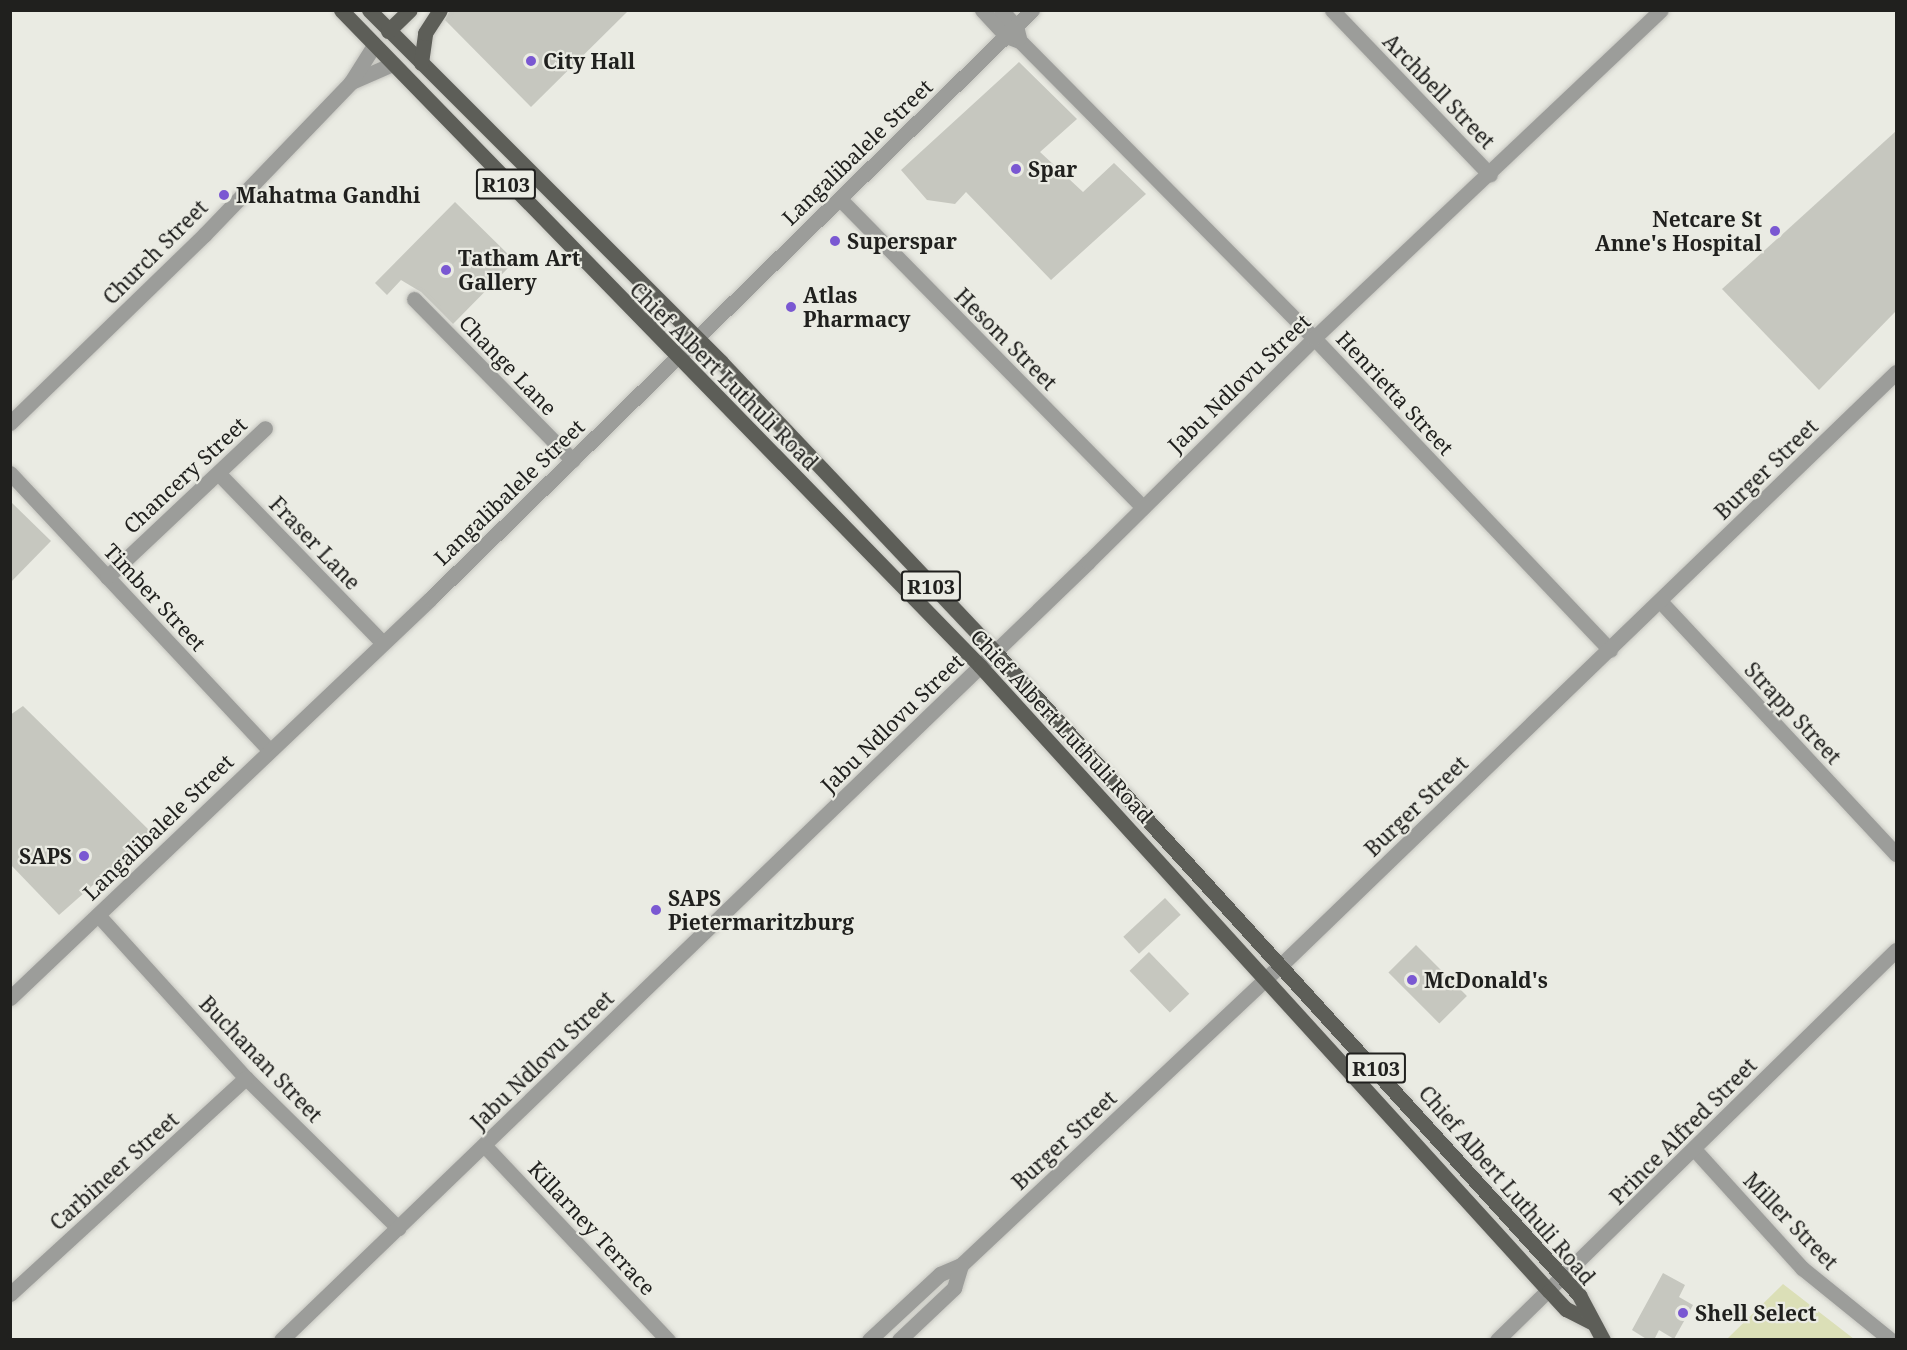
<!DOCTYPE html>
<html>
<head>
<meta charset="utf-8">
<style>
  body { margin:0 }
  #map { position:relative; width:1907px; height:1350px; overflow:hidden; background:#eaebe3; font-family:"Noto Serif",serif }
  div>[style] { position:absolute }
  .green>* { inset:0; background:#dbdfb7 }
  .building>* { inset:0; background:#c6c7bf; transform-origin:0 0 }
  .roads { filter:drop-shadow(0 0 2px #c6c6c0) drop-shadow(0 0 2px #c6c6c0) }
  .minor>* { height:15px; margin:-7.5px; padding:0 7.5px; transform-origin:7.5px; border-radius:7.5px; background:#9c9d9a }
  .tertiary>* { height:15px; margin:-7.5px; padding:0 7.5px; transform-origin:7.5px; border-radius:7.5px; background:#9c9d9a }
  .primary>* { height:15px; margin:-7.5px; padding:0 7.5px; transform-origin:7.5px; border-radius:7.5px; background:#5d5e58 }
  .dots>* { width:16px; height:16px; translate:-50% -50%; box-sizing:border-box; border:3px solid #eaebe3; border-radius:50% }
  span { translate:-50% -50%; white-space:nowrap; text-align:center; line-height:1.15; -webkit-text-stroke:4.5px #eaebe3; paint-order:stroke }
  .shield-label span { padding:2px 4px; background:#eaebe3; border:2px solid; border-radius:4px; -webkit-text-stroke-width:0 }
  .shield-label { font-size:20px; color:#20201e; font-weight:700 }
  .poi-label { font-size:21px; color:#20201e; font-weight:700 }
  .left { translate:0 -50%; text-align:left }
  .right { translate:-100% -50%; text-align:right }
  .street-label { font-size:21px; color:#20201e }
  .frame { position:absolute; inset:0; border:12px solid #20201e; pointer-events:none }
</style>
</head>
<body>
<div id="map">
  <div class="green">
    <div style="clip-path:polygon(1783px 1284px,1854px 1339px,1727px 1339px)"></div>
  </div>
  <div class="building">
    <div style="clip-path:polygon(450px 10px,629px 10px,531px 107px,445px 20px)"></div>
    <div style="clip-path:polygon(1019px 62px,1077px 119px,1040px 152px,1083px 192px,1114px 163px,1146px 194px,1051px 280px,966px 192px,955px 204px,927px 200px,901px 170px)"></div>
    <div style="clip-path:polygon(1896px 131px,1896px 311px,1819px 390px,1722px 289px)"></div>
    <div style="clip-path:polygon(455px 202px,515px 261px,453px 324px,421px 292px,401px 280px,387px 295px,375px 283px)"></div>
    <div style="clip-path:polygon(10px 501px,51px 541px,10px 583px)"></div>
    <div style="clip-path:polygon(23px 706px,152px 833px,59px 915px,10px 864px,10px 715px)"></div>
    <div style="left:1165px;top:898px;width:23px;height:57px;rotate:47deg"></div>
    <div style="left:1416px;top:945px;width:72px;height:39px;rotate:45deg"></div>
    <div style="left:1149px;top:952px;width:58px;height:27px;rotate:46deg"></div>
    <div style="clip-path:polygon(1663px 1273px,1685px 1285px,1679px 1297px,1693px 1305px,1674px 1339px,1659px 1330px,1654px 1340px,1648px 1340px,1632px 1330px)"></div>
  </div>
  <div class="roads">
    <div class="minor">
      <div style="left:982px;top:10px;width:35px;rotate:47deg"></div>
      <div style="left:1006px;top:36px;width:15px;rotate:20deg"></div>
      <div style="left:1020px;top:41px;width:418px;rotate:45.3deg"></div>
      <div style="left:1314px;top:338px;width:430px;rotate:46.5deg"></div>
      <div style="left:1001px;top:10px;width:22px;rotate:47deg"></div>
      <div style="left:1016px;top:26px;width:12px;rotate:76deg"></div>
      <div style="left:1332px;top:10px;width:228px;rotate:46.2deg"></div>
      <div style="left:351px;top:82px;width:43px;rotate:-23.6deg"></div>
      <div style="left:840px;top:199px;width:432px;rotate:45.5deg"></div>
      <div style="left:414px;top:299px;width:226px;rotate:45.5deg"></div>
      <div style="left:10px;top:423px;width:270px;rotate:-44.1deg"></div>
      <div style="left:204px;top:235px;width:212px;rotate:-46.1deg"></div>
      <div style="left:351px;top:82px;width:41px;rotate:-57.8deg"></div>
      <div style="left:10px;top:473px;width:379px;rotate:46.9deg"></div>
      <div style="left:219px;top:474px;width:233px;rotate:45.9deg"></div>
      <div style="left:107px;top:577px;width:217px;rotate:-43.3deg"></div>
      <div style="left:1660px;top:601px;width:346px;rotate:47deg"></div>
      <div style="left:98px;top:915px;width:220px;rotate:47.8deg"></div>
      <div style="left:246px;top:1078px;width:214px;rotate:44.6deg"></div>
      <div style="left:1282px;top:964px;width:853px;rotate:-43.95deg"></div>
      <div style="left:484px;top:1145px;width:268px;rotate:46.7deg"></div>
      <div style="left:1694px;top:1149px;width:161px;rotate:47.8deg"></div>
      <div style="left:1802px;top:1268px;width:114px;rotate:39deg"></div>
      <div style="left:10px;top:1294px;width:320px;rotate:-42.5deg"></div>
      <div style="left:1497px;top:1340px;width:558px;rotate:-44.35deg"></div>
    </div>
    <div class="tertiary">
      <div style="left:10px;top:998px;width:579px;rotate:-43.53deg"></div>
      <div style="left:430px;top:599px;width:842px;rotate:-44.37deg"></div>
      <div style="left:281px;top:1340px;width:1121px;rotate:-43.95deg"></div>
      <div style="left:1088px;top:562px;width:318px;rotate:-44.7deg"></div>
      <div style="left:1314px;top:338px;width:477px;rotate:-43.4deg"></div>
      <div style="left:869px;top:1340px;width:97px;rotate:-42.9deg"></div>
      <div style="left:940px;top:1274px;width:23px;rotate:-23deg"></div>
      <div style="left:961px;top:1265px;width:440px;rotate:-43.2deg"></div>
      <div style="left:899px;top:1340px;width:76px;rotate:-43.4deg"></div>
      <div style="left:954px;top:1288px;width:24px;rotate:-73deg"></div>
    </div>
    <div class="primary">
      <div style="left:341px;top:10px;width:916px;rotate:45.75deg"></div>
      <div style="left:980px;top:666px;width:845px;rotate:47.69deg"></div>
      <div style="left:1549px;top:1291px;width:25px;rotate:47deg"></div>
      <div style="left:1566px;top:1309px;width:28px;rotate:27deg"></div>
      <div style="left:369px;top:10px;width:498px;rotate:45deg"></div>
      <div style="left:721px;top:362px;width:399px;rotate:46.6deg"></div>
      <div style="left:995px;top:652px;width:869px;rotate:47.75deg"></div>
      <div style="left:1579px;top:1295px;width:51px;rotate:61.9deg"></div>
      <div style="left:388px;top:31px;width:30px;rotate:-44deg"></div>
      <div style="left:421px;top:63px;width:30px;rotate:-82deg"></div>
      <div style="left:425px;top:33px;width:27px;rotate:-57deg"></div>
    </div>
  </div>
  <div class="dots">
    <div style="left:531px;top:61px;background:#7a58d2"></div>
    <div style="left:1016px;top:169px;background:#7a58d2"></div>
    <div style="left:224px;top:195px;background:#7a58d2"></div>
    <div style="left:1775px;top:231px;background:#7a58d2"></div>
    <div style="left:835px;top:241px;background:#7a58d2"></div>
    <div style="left:446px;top:270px;background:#7a58d2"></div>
    <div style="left:791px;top:307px;background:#7a58d2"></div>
    <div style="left:84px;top:856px;background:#7a58d2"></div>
    <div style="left:656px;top:910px;background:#7a58d2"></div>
    <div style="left:1412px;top:980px;background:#7a58d2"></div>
    <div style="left:1683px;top:1313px;background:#7a58d2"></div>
  </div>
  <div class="shield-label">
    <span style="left:506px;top:184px">R103</span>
    <span style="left:931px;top:586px">R103</span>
    <span style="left:1376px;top:1068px">R103</span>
  </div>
  <div class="poi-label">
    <span class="left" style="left:543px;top:61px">City Hall</span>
    <span class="left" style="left:1028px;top:169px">Spar</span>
    <span class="left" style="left:236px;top:195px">Mahatma Gandhi</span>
    <span class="right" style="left:1762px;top:231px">Netcare St<br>Anne's Hospital</span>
    <span class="left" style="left:847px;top:241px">Superspar</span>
    <span class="left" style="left:458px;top:270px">Tatham Art<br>Gallery</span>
    <span class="left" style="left:803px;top:307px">Atlas<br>Pharmacy</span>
    <span class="right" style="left:72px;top:856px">SAPS</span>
    <span class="left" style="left:668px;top:910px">SAPS<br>Pietermaritzburg</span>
    <span class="left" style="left:1424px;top:980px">McDonald's</span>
    <span class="left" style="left:1695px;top:1313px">Shell Select</span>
  </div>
  <div class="street-label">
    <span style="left:1439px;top:91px;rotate:46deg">Archbell Street</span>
    <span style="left:857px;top:152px;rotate:-44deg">Langalibalele Street</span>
    <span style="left:155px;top:252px;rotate:-45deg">Church Street</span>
    <span style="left:1006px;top:339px;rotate:45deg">Hesom Street</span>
    <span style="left:508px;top:365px;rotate:46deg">Change Lane</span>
    <span style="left:724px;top:376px;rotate:45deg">Chief Albert Luthuli Road</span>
    <span style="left:1239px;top:383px;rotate:-44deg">Jabu Ndlovu Street</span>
    <span style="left:1395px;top:393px;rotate:47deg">Henrietta Street</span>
    <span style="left:1766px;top:469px;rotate:-44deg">Burger Street</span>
    <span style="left:185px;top:475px;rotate:-43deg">Chancery Street</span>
    <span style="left:509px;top:492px;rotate:-44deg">Langalibalele Street</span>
    <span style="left:315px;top:543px;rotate:46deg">Fraser Lane</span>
    <span style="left:155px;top:597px;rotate:47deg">Timber Street</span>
    <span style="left:1793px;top:713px;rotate:47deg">Strapp Street</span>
    <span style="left:892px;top:723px;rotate:-44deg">Jabu Ndlovu Street</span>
    <span style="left:1062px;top:726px;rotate:47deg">Chief Albert Luthuli Road</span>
    <span style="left:1416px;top:806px;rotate:-44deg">Burger Street</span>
    <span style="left:158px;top:827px;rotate:-44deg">Langalibalele Street</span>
    <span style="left:261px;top:1059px;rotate:46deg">Buchanan Street</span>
    <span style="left:542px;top:1060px;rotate:-44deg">Jabu Ndlovu Street</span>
    <span style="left:1683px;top:1131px;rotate:-45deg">Prince Alfred Street</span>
    <span style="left:1064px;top:1140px;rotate:-43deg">Burger Street</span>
    <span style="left:114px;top:1171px;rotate:-42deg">Carbineer Street</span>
    <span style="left:1507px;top:1185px;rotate:49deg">Chief Albert Luthuli Road</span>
    <span style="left:1791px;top:1221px;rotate:46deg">Miller Street</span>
    <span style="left:592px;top:1228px;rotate:47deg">Killarney Terrace</span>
  </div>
  <div class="frame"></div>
</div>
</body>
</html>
